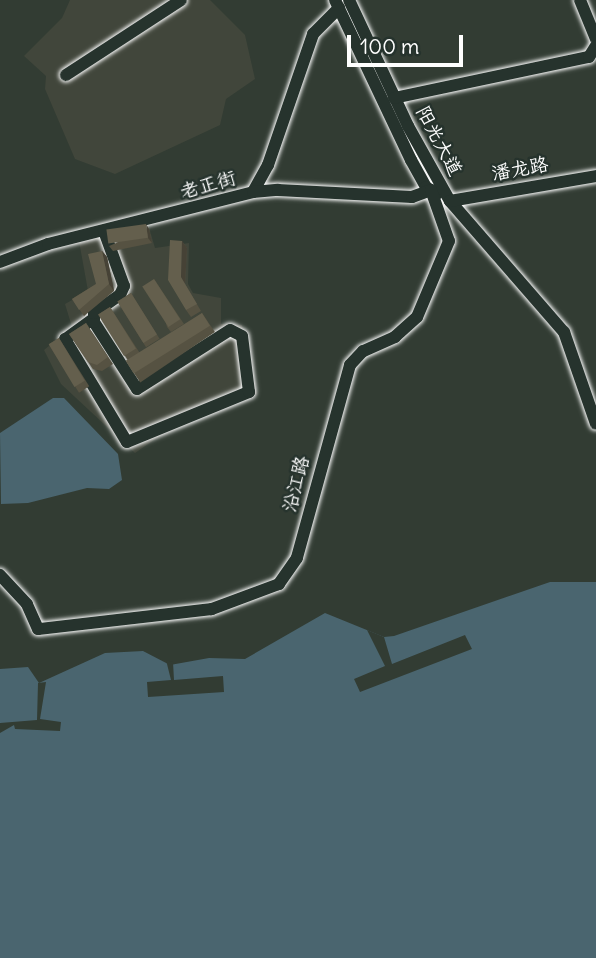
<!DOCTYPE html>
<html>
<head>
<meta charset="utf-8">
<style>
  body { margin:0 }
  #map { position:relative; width:596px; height:958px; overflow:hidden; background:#323c33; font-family:Delius,"LXGW WenKai TC",sans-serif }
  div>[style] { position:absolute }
  .built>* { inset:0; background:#41463b }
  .water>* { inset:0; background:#4a656f }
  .pier>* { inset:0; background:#323c33 }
  .roads { filter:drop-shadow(0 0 2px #fff) drop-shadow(0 0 2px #fff) }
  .minor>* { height:12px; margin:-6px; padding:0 6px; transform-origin:6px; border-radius:6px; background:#26332d }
  .wall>* { inset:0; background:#565242; transform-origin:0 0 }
  .shaded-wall>* { inset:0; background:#464236 }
  .building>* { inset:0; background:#645f4d; transform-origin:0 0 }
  span { translate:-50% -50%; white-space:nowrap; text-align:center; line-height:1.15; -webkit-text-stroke:5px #26332d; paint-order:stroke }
  .street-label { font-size:19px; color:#fff }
  .scale { position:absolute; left:347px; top:35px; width:116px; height:32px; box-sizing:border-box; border:4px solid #fff; border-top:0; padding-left:9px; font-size:21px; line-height:24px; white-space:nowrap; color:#fff; -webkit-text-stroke:5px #26332d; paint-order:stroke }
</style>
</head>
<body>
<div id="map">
  <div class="built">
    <div style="clip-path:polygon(70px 0,210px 0,245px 35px,255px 79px,226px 99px,220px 125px,115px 174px,75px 159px,45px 89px,46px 76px,24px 56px,62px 18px)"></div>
    <div style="clip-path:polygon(148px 224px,155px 248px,189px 243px,188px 284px,193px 293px,221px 298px,221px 324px,242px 325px,257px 394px,170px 429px,135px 453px,61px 384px,44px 350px,72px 327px,65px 304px,88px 291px,79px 241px)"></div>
  </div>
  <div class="water">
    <div style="clip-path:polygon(53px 398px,64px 398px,118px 454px,122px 480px,109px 489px,87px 488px,28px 503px,1px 504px,0 433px)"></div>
    <div style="clip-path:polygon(550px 582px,596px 582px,596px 958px,0 958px,0 669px,28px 667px,39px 683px,105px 653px,143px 651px,170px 665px,209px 658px,245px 659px,325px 613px,384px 637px,394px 636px)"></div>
  </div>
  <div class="pier">
    <div style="clip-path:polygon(367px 630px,384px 637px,392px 664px,465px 635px,472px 649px,360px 692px,354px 679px,385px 666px)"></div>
    <div style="clip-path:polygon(166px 660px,173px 662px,174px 680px,223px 676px,224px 692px,148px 697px,147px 682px,171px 680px)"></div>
    <div style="clip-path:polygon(46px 682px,40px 719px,61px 722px,60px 731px,15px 729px,14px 725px,0 733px,0 723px,37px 720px,38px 683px)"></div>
  </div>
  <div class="roads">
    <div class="minor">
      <div style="left:335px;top:0;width:177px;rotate:64.6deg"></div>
      <div style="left:411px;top:160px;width:31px;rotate:61deg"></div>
      <div style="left:426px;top:187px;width:13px;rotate:32deg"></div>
      <div style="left:349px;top:0;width:139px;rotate:64.9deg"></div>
      <div style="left:408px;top:126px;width:86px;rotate:60.8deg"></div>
      <div style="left:450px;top:201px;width:174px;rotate:49deg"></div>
      <div style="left:564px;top:332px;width:97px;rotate:70.8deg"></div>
      <div style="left:580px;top:0;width:42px;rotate:67.7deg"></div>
      <div style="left:66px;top:75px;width:137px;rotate:-33.1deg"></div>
      <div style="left:394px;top:98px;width:199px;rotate:-11.9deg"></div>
      <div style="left:589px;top:57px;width:13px;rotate:-58deg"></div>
      <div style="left:253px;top:192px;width:31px;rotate:-61deg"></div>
      <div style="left:268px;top:165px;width:139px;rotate:-71deg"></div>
      <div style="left:313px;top:34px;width:37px;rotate:-45deg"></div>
      <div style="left:450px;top:201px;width:148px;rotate:-9.7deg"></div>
      <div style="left:0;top:262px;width:51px;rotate:-20.6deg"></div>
      <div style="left:48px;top:244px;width:211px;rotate:-14.2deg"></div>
      <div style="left:253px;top:192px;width:25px;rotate:-5deg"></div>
      <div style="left:278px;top:190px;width:134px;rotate:3deg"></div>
      <div style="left:412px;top:197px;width:20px;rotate:-20deg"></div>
      <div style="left:431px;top:190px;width:54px;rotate:70.6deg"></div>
      <div style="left:449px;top:241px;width:82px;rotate:112.8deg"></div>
      <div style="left:417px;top:317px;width:30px;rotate:138deg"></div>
      <div style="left:395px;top:337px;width:35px;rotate:156deg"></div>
      <div style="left:363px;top:351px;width:19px;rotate:133deg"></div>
      <div style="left:350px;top:365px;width:200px;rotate:105.4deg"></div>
      <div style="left:297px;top:558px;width:32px;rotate:125deg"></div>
      <div style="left:279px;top:584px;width:72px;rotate:159.5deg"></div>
      <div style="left:212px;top:609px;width:175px;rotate:173.4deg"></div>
      <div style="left:38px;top:629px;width:27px;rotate:-114deg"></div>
      <div style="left:27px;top:604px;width:40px;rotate:-133deg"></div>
      <div style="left:93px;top:319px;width:34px;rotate:144deg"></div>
      <div style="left:65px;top:339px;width:120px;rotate:59deg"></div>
      <div style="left:127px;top:442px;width:132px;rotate:-22.3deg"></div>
      <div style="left:249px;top:392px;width:56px;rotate:-97.1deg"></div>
      <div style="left:242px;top:336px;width:13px;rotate:-153deg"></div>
      <div style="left:230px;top:330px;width:110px;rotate:147.6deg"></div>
      <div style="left:137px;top:389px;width:80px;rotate:-122.7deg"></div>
      <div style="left:94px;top:322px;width:9px;rotate:-90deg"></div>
      <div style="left:94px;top:313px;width:32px;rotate:-35deg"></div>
      <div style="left:120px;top:295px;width:10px;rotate:-66deg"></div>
      <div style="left:124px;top:286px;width:59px;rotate:-110deg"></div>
    </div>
  </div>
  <div class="wall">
    <div style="clip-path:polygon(149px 229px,152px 243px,113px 251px,109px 246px)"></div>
    <div style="clip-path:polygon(182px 241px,187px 248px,185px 284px,201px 311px,191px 317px,186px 310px)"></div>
    <div style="clip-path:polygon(102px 251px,107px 257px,114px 291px,84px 316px,72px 299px,96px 284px)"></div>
    <div style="clip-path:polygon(154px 279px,184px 324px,171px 332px,167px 327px)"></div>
    <div style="left:131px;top:293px;width:54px;height:16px;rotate:58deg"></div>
    <div style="left:110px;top:307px;width:55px;height:14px;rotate:57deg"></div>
    <div style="left:202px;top:313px;width:23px;height:90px;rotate:56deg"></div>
    <div style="clip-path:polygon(86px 323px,113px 364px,102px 371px,93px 369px,69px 334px)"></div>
    <div style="left:59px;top:338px;width:57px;height:12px;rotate:58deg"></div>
  </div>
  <div class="shaded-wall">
    <div style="clip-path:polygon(146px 224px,149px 229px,152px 243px,148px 238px)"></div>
    <div style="clip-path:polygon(182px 241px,187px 248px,185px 284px,201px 311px,181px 277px)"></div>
    <div style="clip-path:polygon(102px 251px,107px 257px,114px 291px,109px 284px)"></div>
  </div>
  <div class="building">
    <div style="left:146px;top:224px;width:14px;height:40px;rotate:82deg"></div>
    <div style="clip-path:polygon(170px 240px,182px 241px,181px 277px,197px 304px,186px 310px,168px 280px)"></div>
    <div style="clip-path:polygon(102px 251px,109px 284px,79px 310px,72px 299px,96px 284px,88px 254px)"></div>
    <div style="left:154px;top:279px;width:48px;height:14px;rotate:57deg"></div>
    <div style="left:131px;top:293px;width:49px;height:16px;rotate:58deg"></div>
    <div style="left:110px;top:307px;width:49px;height:14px;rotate:58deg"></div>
    <div style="left:202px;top:313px;width:15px;height:90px;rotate:58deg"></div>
    <div style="clip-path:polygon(86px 323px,108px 357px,97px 365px,88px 362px,69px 334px)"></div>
    <div style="left:59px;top:338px;width:50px;height:12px;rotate:59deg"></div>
  </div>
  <div class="street-label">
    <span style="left:439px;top:141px;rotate:62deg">阳光大道</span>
    <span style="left:520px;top:169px;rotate:-10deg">潘龙路</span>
    <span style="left:208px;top:185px;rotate:-16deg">老正街</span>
    <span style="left:296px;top:484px;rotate:-76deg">沿江路</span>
  </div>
  <div class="scale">100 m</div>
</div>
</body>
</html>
